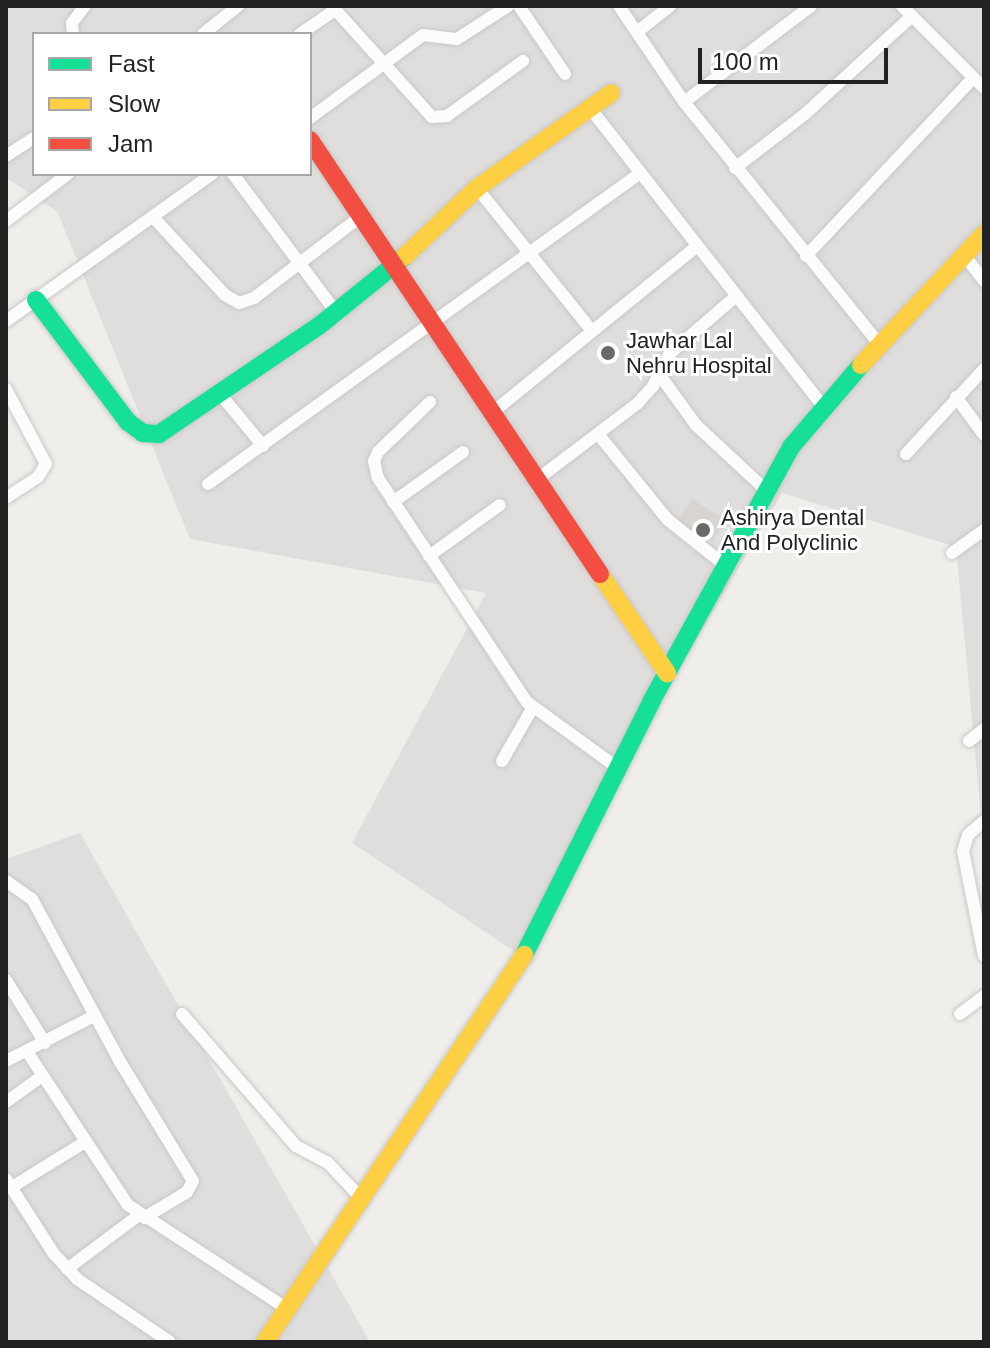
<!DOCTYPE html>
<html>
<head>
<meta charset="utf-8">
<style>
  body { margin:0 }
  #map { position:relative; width:990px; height:1348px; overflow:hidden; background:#f0eeeb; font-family:Arial,sans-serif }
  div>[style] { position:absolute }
  .residential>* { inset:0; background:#dfdedc }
  .building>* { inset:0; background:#d7d4d2; transform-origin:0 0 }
  .roads { filter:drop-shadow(0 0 2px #c9c8c7) drop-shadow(0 0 2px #c9c8c7) }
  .street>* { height:12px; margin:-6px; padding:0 6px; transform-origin:6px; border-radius:6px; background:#fdfcfc }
  .fast>* { height:18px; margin:-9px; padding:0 9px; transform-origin:9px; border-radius:9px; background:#16e098 }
  .slow>* { height:18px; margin:-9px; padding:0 9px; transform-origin:9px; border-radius:9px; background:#ffcf43 }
  .jam>* { height:18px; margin:-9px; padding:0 9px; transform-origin:9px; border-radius:9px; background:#f24e42 }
  .dots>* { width:22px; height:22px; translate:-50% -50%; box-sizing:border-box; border:4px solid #fff; border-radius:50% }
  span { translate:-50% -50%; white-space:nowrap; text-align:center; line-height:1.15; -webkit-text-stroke:6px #fff; paint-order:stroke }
  .poi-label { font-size:22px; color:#222 }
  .left { translate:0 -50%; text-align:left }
  .frame { position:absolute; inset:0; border:8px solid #222; pointer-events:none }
  .legend { position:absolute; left:32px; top:32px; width:280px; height:144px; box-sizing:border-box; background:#fff; border:2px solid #a7a7a7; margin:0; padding:10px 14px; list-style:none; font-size:24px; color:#222 }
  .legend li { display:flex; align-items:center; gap:16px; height:40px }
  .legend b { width:40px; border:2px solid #a7a7a7 }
  .scale { position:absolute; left:698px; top:48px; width:190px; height:36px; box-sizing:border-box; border:4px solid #222; border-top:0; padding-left:10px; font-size:24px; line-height:28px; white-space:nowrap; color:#222; -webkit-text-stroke:6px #fff; paint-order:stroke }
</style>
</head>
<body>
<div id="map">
  <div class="residential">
    <div style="clip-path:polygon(evenodd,6px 6px,984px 6px,984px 849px,956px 547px,782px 493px,515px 952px,352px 843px,486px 593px,190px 539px,57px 211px,6px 178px,6px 6px,34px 34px,310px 34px,310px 174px,34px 174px,34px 34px)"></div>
    <div style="clip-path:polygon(80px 833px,370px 1342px,6px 1342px,6px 859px)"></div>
  </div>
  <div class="building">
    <div style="clip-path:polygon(614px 343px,619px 356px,611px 366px,599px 352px)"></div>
    <div style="left:692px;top:499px;width:40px;height:25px;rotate:33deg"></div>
  </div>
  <div class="roads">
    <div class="street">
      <div style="left:332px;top:6px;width:149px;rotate:48deg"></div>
      <div style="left:432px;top:117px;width:15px;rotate:-4deg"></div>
      <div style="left:447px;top:116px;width:94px;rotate:-35.9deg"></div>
      <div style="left:519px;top:6px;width:82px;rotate:55.9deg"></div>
      <div style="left:619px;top:6px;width:116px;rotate:55.9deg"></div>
      <div style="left:684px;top:102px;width:311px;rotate:51.1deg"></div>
      <div style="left:902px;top:6px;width:116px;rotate:45deg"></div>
      <div style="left:637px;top:32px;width:42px;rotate:-38.2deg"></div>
      <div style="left:73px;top:34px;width:11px;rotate:-95deg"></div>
      <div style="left:72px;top:23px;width:21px;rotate:-53deg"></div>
      <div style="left:203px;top:34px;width:45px;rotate:-38.7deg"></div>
      <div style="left:300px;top:34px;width:42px;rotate:-34.4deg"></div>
      <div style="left:684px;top:102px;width:159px;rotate:-37.1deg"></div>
      <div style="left:590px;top:108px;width:380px;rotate:52deg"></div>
      <div style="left:310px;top:118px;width:140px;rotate:-36.3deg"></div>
      <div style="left:423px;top:35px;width:34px;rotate:7deg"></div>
      <div style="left:457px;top:39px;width:61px;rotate:-32.9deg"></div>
      <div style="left:6px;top:156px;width:33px;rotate:-33deg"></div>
      <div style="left:735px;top:168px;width:88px;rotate:-37.6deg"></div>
      <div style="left:805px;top:114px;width:145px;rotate:-42.5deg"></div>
      <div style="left:233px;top:174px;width:172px;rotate:53.3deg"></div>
      <div style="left:477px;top:188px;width:182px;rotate:51.2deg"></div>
      <div style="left:153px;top:217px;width:106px;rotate:47.3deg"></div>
      <div style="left:225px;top:295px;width:16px;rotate:30deg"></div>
      <div style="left:239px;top:303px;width:16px;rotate:-18deg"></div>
      <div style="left:254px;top:298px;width:133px;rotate:-37.4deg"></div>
      <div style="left:6px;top:221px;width:78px;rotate:-37.2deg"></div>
      <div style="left:964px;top:255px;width:33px;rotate:52deg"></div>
      <div style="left:806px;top:256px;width:244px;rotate:-46.8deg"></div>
      <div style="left:6px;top:321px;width:253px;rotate:-35.5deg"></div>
      <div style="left:659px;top:374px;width:63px;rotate:54deg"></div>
      <div style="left:696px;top:425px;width:97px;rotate:42.9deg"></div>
      <div style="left:6px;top:389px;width:85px;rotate:61.9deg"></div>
      <div style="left:46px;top:464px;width:15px;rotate:122deg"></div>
      <div style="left:38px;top:477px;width:38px;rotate:147deg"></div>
      <div style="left:221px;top:395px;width:66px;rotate:50.5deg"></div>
      <div style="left:956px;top:397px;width:47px;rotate:53.6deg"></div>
      <div style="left:430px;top:402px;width:72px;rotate:136.1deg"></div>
      <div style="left:378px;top:452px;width:10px;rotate:114deg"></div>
      <div style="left:374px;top:461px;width:17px;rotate:77deg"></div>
      <div style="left:378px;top:478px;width:269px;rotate:56.4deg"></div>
      <div style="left:527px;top:702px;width:112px;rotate:36deg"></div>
      <div style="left:493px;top:412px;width:262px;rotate:-39.1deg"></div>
      <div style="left:598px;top:434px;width:111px;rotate:50.9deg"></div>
      <div style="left:668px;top:520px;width:74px;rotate:38.4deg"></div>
      <div style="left:906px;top:454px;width:115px;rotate:-47.5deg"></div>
      <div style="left:539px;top:478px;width:123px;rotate:-37.1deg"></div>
      <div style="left:637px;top:404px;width:24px;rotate:-48deg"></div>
      <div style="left:653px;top:386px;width:36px;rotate:-63deg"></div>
      <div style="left:669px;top:354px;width:87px;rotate:-40.8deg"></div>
      <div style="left:208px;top:484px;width:531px;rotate:-35.73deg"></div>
      <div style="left:393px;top:502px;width:86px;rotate:-35.5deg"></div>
      <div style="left:952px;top:553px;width:39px;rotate:-36deg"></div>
      <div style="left:429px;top:556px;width:87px;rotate:-35.7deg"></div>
      <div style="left:969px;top:741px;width:19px;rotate:-39deg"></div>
      <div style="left:502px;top:761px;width:62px;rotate:-60.1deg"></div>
      <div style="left:984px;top:821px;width:21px;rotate:139deg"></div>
      <div style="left:968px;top:835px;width:17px;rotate:107deg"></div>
      <div style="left:963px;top:851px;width:107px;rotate:78.7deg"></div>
      <div style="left:6px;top:881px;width:32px;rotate:35deg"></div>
      <div style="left:32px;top:899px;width:183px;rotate:61.6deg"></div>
      <div style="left:119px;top:1060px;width:142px;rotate:58.6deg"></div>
      <div style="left:193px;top:1181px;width:13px;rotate:119deg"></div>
      <div style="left:187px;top:1192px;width:50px;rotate:148.8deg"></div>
      <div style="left:6px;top:980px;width:74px;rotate:58.2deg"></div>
      <div style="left:182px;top:1014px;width:174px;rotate:49.2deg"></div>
      <div style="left:296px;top:1146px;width:36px;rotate:28deg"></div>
      <div style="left:328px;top:1163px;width:48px;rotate:46.7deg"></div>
      <div style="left:960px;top:1014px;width:30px;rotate:-37deg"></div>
      <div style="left:28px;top:1053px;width:182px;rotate:56.7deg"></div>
      <div style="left:128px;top:1205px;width:189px;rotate:33.1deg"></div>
      <div style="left:6px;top:1061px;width:99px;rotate:-27.1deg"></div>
      <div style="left:6px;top:1102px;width:44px;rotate:-35.8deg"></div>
      <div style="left:6px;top:1179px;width:89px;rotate:57.4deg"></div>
      <div style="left:54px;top:1254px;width:34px;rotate:47deg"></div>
      <div style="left:77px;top:1279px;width:112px;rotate:34.1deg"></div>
      <div style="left:12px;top:1187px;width:86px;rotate:-31.7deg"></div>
      <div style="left:67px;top:1269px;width:90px;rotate:-36.9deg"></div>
    </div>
    <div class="fast">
      <div style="left:36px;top:300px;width:153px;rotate:53deg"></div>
      <div style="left:128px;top:422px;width:19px;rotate:36deg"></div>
      <div style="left:143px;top:433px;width:16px;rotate:4deg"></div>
      <div style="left:159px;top:434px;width:194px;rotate:-34.1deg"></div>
      <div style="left:320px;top:325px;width:108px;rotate:-39deg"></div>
      <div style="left:524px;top:955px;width:285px;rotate:-63.3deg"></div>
      <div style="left:652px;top:700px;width:289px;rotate:-61.2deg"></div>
      <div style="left:791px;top:447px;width:108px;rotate:-49.5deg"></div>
    </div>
    <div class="slow">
      <div style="left:404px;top:257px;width:100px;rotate:-43.4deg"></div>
      <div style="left:477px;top:188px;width:164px;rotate:-35.3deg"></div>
      <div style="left:861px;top:365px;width:180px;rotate:-46.8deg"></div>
      <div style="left:600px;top:574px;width:120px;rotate:55.9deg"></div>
      <div style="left:265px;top:1342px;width:466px;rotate:-56.2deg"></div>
    </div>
    <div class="jam">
      <div style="left:310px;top:140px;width:522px;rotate:56.25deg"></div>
    </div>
  </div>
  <div class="dots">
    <div style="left:608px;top:353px;background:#6a6968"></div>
    <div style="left:703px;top:530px;background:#6a6968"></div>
  </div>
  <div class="poi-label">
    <span class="left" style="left:626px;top:353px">Jawhar Lal<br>Nehru Hospital</span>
    <span class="left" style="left:721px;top:530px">Ashirya Dental<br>And Polyclinic</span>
  </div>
  <div class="frame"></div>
  <ul class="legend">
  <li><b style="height:10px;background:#16e098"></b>Fast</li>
  <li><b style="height:10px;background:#ffcf43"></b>Slow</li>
  <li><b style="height:10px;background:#f24e42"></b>Jam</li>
  </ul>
  <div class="scale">100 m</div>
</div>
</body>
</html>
